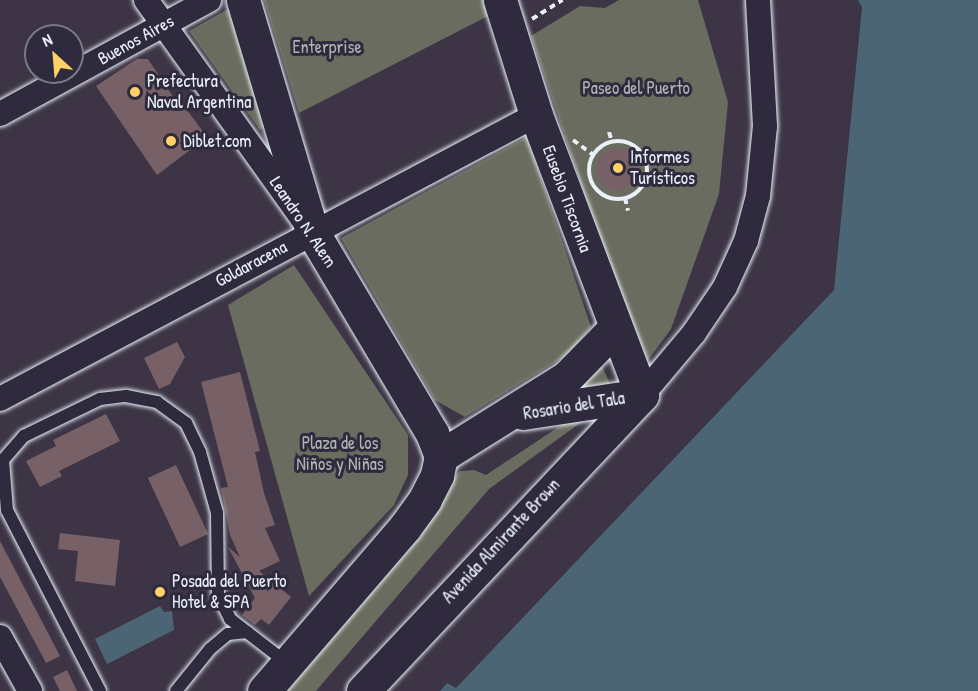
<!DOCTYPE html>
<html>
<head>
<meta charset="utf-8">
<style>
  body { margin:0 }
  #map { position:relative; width:978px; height:691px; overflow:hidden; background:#3d3545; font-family:"Patrick Hand",sans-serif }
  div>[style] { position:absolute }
  .green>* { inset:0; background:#696c5e }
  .water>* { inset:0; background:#4c6574 }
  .building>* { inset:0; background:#776166; transform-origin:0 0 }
  .round { border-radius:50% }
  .path>* { height:4px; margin-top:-2px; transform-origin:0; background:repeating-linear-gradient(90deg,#e8f1f8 0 6px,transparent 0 10.5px) }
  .path>.ring { margin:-2px; padding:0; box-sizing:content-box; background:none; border:4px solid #e8f1f8; border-radius:50% }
  .roads { filter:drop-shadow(0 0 2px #e8f1f8) drop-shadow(0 0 2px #e8f1f8) }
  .service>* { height:12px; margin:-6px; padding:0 6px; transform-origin:6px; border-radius:6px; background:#2f2a3d }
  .minor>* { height:24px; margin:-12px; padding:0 12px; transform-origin:12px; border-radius:12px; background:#2f2a3d }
  .secondary>* { height:33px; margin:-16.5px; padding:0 16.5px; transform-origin:16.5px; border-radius:16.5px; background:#2f2a3d }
  .dots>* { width:16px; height:16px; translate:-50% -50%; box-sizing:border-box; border:3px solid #2f2a3d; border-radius:50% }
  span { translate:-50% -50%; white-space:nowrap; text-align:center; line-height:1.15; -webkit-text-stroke:6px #2f2a3d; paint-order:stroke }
  .street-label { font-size:18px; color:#e8f1f8 }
  .park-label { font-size:18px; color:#afb5b3 }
  .poi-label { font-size:18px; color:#e8f1f8 }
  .left { translate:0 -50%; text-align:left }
  .north { position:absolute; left:24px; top:24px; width:60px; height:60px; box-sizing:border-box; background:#2f2a3d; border:2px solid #797a88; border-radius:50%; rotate:334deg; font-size:16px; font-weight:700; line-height:24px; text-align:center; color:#e8f1f8 }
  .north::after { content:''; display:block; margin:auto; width:21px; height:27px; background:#ffd166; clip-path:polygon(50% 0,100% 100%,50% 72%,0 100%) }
</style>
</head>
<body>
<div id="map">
  <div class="green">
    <div style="clip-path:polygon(264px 0,485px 0,490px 15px,299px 113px)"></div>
    <div style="clip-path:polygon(619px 0,698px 0,728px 102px,719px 194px,671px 329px,643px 367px,531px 36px,580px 6px,605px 8px)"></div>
    <div style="clip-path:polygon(228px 9px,265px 126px,260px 130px,189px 31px)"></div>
    <div style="clip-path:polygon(527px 137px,591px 327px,567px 355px,465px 417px,435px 400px,341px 238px)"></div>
    <div style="clip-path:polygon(294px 265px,408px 435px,408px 475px,394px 505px,309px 596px,228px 305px)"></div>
    <div style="clip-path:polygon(600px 362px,613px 390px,562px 396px)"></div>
    <div style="clip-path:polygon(598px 410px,489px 489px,316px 691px,275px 691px,460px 471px,474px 470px,486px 475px,575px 416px)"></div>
  </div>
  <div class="water">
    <div style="clip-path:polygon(858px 0,978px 0,978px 691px,440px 691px,447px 683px,456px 688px,834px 290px,862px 7px)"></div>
    <div style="clip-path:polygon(160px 606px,164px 612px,172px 611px,174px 630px,107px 664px,95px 639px)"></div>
  </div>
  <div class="building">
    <div style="clip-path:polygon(137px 59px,148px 59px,181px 109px,184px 106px,207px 137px,157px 175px,96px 86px)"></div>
    <div class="round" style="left:597px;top:148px;width:42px;height:42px"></div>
    <div style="clip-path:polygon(177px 342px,185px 357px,170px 384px,159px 389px,144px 358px)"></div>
    <div style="clip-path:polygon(240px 372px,260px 451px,255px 452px,264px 493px,275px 525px,265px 528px,280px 561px,259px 571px,291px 597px,269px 625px,261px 619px,255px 625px,242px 615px,255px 598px,228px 547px,240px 557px,230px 535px,221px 488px,228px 487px,201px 382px)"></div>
    <div style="clip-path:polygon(106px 414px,120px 441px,59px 471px,62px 476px,40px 487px,26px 461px,56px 446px,53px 440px)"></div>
    <div style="left:176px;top:465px;width:76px;height:31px;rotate:65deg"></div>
    <div style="clip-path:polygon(60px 533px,120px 540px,115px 586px,75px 581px,78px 551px,58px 549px)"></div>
    <div style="clip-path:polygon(0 541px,60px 656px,46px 663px,0 577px)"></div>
    <div style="clip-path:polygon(67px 670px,77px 691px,60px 691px,53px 677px)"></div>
  </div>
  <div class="path">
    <div style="left:532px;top:19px;width:36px;rotate:-32deg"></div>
    <div style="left:609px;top:132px;width:10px;rotate:73deg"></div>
    <div style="left:573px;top:140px;width:26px;rotate:36deg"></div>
    <div class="ring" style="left:589px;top:141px;width:54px;height:54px"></div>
    <div style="left:647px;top:163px;width:9px;rotate:-13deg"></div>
    <div style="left:625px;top:198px;width:13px;rotate:77deg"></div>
  </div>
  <div class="roads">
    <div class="service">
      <div style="left:100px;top:691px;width:203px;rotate:-117.2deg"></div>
      <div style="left:7px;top:510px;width:50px;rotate:-94.6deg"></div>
      <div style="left:3px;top:460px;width:32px;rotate:-49deg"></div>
      <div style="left:24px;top:436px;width:85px;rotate:-26deg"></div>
      <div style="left:100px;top:399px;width:26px;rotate:-7deg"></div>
      <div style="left:126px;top:396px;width:32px;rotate:11deg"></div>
      <div style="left:157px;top:402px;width:36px;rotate:36deg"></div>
      <div style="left:186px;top:423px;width:32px;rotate:64deg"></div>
      <div style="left:200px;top:452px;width:63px;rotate:74.4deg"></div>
      <div style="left:217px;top:513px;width:82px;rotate:89.3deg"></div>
      <div style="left:218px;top:595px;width:27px;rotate:63deg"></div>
      <div style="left:230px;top:619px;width:72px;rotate:37.7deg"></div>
      <div style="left:176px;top:691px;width:54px;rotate:-51deg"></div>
      <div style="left:210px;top:649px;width:23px;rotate:-40deg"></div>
      <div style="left:228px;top:634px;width:19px;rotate:-6deg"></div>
    </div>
    <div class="minor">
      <div style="left:146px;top:0;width:268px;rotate:54.4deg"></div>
      <div style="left:0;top:114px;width:238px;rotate:-28.6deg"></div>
      <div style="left:642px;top:395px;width:81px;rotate:-50deg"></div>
      <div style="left:694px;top:333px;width:55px;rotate:-56deg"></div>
      <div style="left:725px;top:287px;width:51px;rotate:-65.5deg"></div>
      <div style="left:746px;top:241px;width:47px;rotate:-75.1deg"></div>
      <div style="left:758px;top:196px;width:70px;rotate:-84.3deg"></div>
      <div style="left:765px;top:126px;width:126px;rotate:-93.2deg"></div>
      <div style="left:0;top:399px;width:607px;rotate:-27.92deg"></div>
      <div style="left:0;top:637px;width:62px;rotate:60.9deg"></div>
    </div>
    <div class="secondary">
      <div style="left:243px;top:0;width:241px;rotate:73.4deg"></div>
      <div style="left:312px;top:231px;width:235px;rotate:59.3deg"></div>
      <div style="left:432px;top:433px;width:25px;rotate:69deg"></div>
      <div style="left:500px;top:0;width:121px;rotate:72.6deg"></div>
      <div style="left:536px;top:115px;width:299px;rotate:69.3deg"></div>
      <div style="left:523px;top:413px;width:120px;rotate:-8.6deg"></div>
      <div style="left:441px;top:456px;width:147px;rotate:-32deg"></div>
      <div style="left:566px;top:378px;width:69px;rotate:-45.6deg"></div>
      <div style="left:264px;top:691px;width:216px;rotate:-49.3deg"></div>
      <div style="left:405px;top:527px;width:34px;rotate:-54deg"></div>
      <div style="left:425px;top:499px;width:27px;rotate:-63deg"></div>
      <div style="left:437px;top:475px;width:19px;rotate:-78deg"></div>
      <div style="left:363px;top:691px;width:407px;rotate:-46.7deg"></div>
    </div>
  </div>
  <div class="dots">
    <div style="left:135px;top:92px;background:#ffd166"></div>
    <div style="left:171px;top:141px;background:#ffd166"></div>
    <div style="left:618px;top:168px;background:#ffd166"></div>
    <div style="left:160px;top:592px;background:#ffd166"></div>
  </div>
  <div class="street-label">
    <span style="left:136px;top:40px;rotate:-29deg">Buenos Aires</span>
    <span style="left:567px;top:199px;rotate:70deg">Eusebio Tiscornia</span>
    <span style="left:303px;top:222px;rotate:56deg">Leandro N. Alem</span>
    <span style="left:251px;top:264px;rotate:-28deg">Goldaracena</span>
    <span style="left:574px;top:406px;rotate:-9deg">Rosario del Tala</span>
    <span style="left:501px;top:541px;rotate:-47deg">Avenida Almirante Brown</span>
  </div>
  <div class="park-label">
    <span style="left:327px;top:47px">Enterprise</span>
    <span style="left:636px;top:88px">Paseo del Puerto</span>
    <span style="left:340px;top:454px">Plaza de los<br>Niños y Niñas</span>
  </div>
  <div class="poi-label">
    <span class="left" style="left:147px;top:92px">Prefectura<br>Naval Argentina</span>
    <span class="left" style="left:183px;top:141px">Diblet.com</span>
    <span class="left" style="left:630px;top:168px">Informes<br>Turísticos</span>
    <span class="left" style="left:172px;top:592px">Posada del Puerto<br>Hotel &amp; SPA</span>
  </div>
  <div class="north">N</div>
</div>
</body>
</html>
